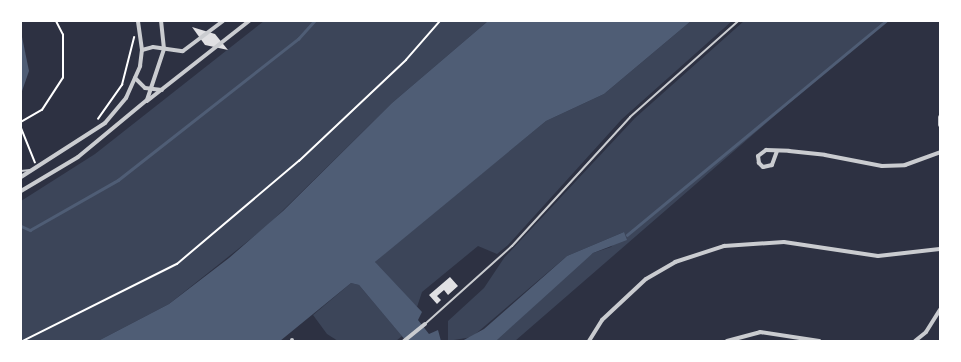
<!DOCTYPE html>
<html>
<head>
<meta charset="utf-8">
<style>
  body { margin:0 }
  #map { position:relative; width:961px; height:362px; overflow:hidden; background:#2d3142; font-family:Lora,serif }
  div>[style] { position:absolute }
  .green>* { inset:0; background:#3c4559 }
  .water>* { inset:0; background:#4f5d75 }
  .stream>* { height:2.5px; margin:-1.25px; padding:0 1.25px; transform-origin:1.25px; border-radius:1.25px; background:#4f5d75 }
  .building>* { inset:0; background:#e0e0e3 }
  .path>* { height:1.5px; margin:-0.75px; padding:0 0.75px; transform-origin:0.75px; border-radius:0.75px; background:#fff }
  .service>* { height:2px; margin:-1px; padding:0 1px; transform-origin:1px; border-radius:1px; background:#caccd0 }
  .minor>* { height:4px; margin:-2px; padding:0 2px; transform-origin:2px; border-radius:2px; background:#caccd0 }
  span { translate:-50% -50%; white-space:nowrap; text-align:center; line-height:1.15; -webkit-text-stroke:3px #fff; paint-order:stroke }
  .frame { position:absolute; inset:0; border:22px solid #fff; pointer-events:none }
</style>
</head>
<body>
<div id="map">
  <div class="green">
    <div style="clip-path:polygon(264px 21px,488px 21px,392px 103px,267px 226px,169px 304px,98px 341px,21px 341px,21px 201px,95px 154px)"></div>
    <div style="clip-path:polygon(691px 21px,732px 21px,622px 119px,508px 245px,497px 254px,478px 246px,422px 292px,417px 307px,377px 267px,375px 262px,399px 241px,546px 121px,604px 94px)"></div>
    <div style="clip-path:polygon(744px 21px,884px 21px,515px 341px,496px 341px,580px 263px,593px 253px,611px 247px,624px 232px,567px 256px,472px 337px,448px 341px,448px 321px,484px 288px,504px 258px,635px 118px)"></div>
    <div style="clip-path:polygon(351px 283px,359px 285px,402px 336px,396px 341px,338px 341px,327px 334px,313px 315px)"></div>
  </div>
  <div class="water">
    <div style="clip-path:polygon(488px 21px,691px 21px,604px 94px,546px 121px,375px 262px,422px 312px,418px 320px,429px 334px,438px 330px,441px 341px,406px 341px,359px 285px,351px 283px,280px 341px,98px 341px,169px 304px,229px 258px,283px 211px,392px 103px)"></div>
    <div style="clip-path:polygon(21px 32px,29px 71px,21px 94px)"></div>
    <div style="clip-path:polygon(624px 232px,627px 240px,593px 253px,496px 341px,462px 341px,484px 329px,567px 256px)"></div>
  </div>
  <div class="stream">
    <div style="left:21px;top:226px;width:10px;rotate:24deg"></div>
    <div style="left:30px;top:230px;width:101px;rotate:-29.6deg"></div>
    <div style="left:118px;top:180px;width:229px;rotate:-38.1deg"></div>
    <div style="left:298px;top:39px;width:24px;rotate:-48deg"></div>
    <div style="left:627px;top:235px;width:336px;rotate:-39.6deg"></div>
  </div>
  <div class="building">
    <div style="clip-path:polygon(192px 27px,215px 34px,228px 50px,205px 45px)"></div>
    <div style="clip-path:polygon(450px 277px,458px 286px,448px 295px,444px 290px,437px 296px,441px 300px,437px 304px,429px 295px)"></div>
  </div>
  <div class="path">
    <div style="left:98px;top:119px;width:42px;rotate:-54.8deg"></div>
    <div style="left:122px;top:85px;width:49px;rotate:-75.7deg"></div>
    <div style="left:21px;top:122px;width:24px;rotate:-30deg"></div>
    <div style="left:42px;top:110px;width:38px;rotate:-57deg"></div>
    <div style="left:63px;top:78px;width:43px;rotate:-90deg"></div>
    <div style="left:63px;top:35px;width:16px;rotate:-117deg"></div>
    <div style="left:21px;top:127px;width:38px;rotate:68deg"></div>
    <div style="left:23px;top:341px;width:172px;rotate:-26.6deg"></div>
    <div style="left:177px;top:264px;width:160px;rotate:-40.2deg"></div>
    <div style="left:299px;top:161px;width:147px;rotate:-43.3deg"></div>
    <div style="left:406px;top:60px;width:52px;rotate:-48.9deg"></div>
  </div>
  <div class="service">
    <div style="left:21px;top:171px;width:9px;rotate:-6deg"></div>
    <div style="left:425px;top:324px;width:117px;rotate:-41.9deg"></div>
    <div style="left:512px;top:246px;width:175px;rotate:-47.5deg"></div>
    <div style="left:630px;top:117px;width:144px;rotate:-41.6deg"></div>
  </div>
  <div class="minor">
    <div style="left:142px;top:50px;width:11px;rotate:-15deg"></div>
    <div style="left:153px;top:47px;width:30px;rotate:8deg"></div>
    <div style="left:183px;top:51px;width:50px;rotate:-36.9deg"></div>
    <div style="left:135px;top:78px;width:14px;rotate:45deg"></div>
    <div style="left:145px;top:88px;width:17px;rotate:7deg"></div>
    <div style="left:147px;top:101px;width:130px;rotate:-38.1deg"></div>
    <div style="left:940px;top:117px;width:8px;rotate:90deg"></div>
    <div style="left:777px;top:151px;width:15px;rotate:110deg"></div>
    <div style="left:772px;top:165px;width:9px;rotate:167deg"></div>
    <div style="left:763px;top:167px;width:6px;rotate:-135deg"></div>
    <div style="left:759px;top:163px;width:7px;rotate:-98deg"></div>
    <div style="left:758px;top:156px;width:10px;rotate:-37deg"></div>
    <div style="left:766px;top:150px;width:23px;rotate:2deg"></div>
    <div style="left:789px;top:151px;width:36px;rotate:6deg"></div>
    <div style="left:825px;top:155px;width:58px;rotate:10.9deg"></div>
    <div style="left:882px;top:166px;width:23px;rotate:-2deg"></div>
    <div style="left:905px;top:165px;width:37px;rotate:-20deg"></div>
    <div style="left:21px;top:177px;width:100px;rotate:-32.7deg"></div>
    <div style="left:105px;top:123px;width:33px;rotate:-50deg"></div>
    <div style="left:126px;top:98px;width:35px;rotate:-66deg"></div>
    <div style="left:140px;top:66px;width:16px;rotate:-83deg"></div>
    <div style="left:142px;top:50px;width:29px;rotate:-98deg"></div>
    <div style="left:21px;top:191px;width:66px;rotate:-30.8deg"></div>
    <div style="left:78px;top:157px;width:89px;rotate:-39.6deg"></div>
    <div style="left:147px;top:100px;width:54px;rotate:-71.6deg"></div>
    <div style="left:164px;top:49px;width:28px;rotate:-96deg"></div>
    <div style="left:292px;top:340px;width:1px;rotate:90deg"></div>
    <div style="left:404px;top:341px;width:27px;rotate:-39deg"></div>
    <div style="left:589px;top:341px;width:25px;rotate:-58deg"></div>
    <div style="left:602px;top:320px;width:60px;rotate:-43deg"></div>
    <div style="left:646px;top:279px;width:34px;rotate:-30deg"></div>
    <div style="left:675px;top:262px;width:52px;rotate:-18.1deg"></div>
    <div style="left:724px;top:246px;width:60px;rotate:-3.8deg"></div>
    <div style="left:784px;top:242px;width:95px;rotate:8.5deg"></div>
    <div style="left:878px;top:256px;width:62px;rotate:-6.4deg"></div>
    <div style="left:727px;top:341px;width:34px;rotate:-15deg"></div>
    <div style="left:760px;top:332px;width:60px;rotate:8.7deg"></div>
    <div style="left:915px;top:341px;width:14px;rotate:-39deg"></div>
    <div style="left:926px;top:332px;width:26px;rotate:-58deg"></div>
  </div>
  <div class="frame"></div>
</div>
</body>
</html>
